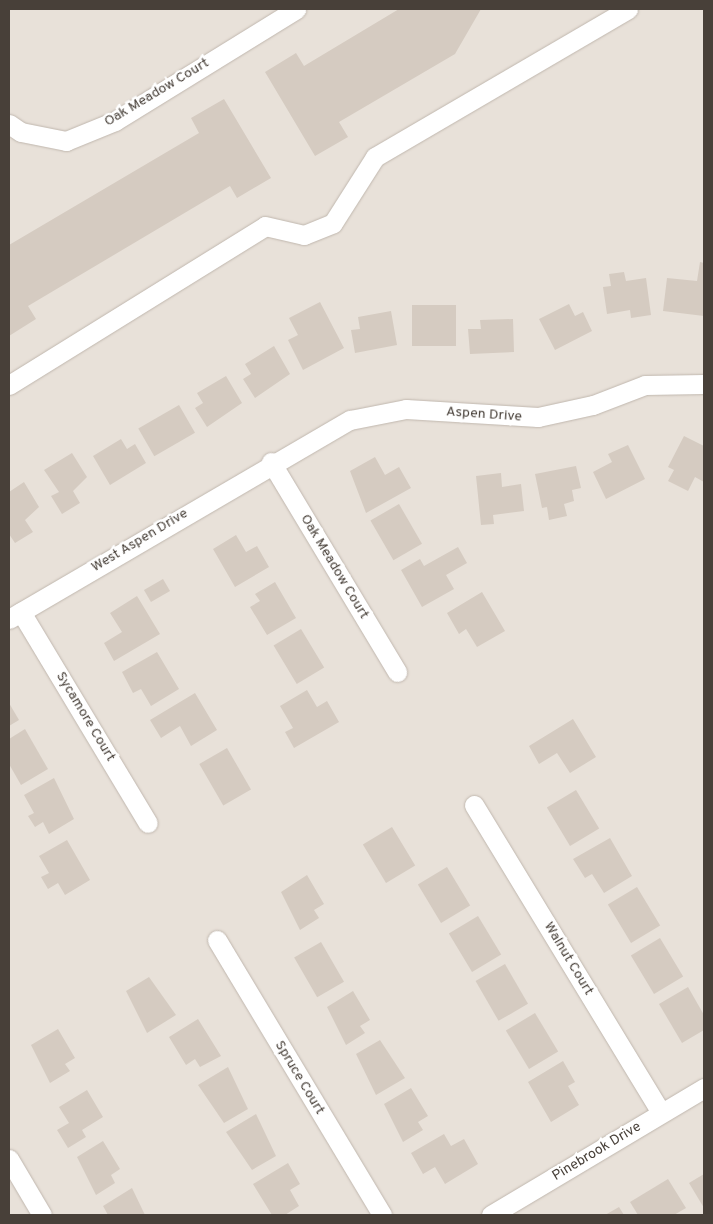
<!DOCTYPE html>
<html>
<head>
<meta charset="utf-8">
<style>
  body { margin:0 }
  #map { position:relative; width:713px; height:1224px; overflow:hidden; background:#f4f0eb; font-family:Overpass,sans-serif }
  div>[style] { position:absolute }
  .residential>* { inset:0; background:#e8e1d9; transform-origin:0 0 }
  .building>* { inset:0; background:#d5cbc1; transform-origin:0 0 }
  .roads { filter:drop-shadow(0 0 1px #c0b7ae) drop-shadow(0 0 1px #c0b7ae) }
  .minor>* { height:19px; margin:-9.5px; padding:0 9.5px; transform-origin:9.5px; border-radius:9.5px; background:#fff }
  span { translate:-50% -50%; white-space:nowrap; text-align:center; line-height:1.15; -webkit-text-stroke:5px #fff; paint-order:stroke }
  .street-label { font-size:14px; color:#484039 }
  .frame { position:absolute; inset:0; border:10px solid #484039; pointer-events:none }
</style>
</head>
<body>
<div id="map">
  <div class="residential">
    <div style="left:9px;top:9px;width:695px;height:1206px"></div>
  </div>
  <div class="building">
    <div style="clip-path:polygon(399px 9px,481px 9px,455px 54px,339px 122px,348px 137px,315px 156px,265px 72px,296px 53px,304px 66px)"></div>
    <div style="clip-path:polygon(224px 99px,271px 178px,237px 198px,230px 186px,28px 306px,36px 319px,9px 336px,9px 245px,199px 133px,191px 118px)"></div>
    <div style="clip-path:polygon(700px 262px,704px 263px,704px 316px,663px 311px,667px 278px,697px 281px)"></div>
    <div style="clip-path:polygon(624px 272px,626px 281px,646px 278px,651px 315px,631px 318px,630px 310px,607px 314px,603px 287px,611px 286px,609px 274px)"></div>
    <div style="clip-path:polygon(320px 302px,344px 348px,303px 370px,288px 340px,298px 335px,289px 318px)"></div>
    <div style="clip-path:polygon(569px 304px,575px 316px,583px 312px,592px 331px,555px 350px,539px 319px)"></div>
    <div style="left:412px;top:305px;width:44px;height:41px"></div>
    <div style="clip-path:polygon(391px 311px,397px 345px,355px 353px,351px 330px,360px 329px,358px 317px)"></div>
    <div style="clip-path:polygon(513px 319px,514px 352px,470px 354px,468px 329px,481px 329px,480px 320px)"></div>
    <div style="clip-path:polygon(274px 346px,290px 374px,255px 398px,243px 379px,251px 374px,245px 364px)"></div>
    <div style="clip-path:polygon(226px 376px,242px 403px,207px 427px,195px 408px,203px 403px,197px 393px)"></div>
    <div style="left:179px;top:405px;width:32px;height:47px;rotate:60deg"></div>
    <div style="clip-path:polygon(684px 436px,704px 446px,704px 482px,695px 477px,688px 491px,668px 481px,674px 470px,668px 467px)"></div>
    <div style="clip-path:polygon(121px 439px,127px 449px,135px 444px,146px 463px,110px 485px,93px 456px)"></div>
    <div style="clip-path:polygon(628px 445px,645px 479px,606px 499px,593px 472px,612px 462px,608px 454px)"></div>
    <div style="clip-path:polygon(72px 453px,87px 477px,73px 491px,80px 503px,62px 514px,51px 496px,59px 492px,44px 470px)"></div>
    <div style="clip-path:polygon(375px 457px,385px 475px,399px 467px,411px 488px,366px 513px,350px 471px)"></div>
    <div style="clip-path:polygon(576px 466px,581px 488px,572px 490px,574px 501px,564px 504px,567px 516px,549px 520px,547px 507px,542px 508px,535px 474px)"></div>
    <div style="clip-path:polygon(501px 473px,502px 487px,521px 484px,524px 511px,493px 515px,494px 524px,481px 525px,476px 476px)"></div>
    <div style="clip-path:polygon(24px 482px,39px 507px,25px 520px,33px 532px,15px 543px,9px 534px,9px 492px)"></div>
    <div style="left:399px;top:504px;width:46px;height:33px;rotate:60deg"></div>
    <div style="clip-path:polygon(236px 535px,246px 552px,257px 546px,269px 567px,235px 587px,213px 549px)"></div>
    <div style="clip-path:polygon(458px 547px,467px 563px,446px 575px,454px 589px,422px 607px,401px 570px,420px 559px,424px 566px)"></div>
    <div style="left:163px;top:579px;width:14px;height:22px;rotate:60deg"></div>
    <div style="clip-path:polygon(275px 582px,296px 618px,267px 635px,250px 607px,260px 601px,255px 594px)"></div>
    <div style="clip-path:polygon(482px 592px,505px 631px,477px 647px,466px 629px,459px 634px,447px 613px)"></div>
    <div style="clip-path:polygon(137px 596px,160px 634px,114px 661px,104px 643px,122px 632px,110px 613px)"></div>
    <div style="left:301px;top:629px;width:45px;height:32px;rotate:59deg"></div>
    <div style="clip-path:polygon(157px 652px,179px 689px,151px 706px,141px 689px,133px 693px,122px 672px)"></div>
    <div style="clip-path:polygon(307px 690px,317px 707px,327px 701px,339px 722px,294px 748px,285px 732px,293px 728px,280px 706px)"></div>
    <div style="clip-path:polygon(195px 693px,217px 730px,191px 746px,180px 726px,161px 738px,150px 720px)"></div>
    <div style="clip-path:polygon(9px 703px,19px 720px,9px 726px)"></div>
    <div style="clip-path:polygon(573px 719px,596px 757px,570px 773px,557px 753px,539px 764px,529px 746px)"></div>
    <div style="clip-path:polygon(25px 729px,48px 769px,21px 785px,9px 764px,9px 739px)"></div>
    <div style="left:227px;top:748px;width:48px;height:32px;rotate:60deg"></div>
    <div style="clip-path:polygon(54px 778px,74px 819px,49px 834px,43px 822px,35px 827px,28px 816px,34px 813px,24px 795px)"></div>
    <div style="left:576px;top:790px;width:45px;height:34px;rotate:59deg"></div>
    <div style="left:392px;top:827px;width:45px;height:34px;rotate:59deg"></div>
    <div style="clip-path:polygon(610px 838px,632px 876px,604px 893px,592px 874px,585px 878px,573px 859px)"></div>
    <div style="clip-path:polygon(67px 840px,90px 880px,65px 895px,58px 883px,48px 889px,41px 877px,49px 873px,39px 856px)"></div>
    <div style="left:447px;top:867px;width:45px;height:34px;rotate:59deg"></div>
    <div style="clip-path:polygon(307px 875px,324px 904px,314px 910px,319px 918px,300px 930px,281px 892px)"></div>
    <div style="left:637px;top:887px;width:45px;height:34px;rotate:59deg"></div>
    <div style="left:478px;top:916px;width:45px;height:34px;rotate:59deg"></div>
    <div style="left:660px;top:938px;width:45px;height:34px;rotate:59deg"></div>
    <div style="left:321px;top:942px;width:46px;height:31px;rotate:60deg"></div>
    <div style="left:505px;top:964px;width:46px;height:34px;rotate:60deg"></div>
    <div style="clip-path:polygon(149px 977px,176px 1015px,147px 1033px,126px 991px)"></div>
    <div style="clip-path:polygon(688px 987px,704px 1015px,704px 1030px,682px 1043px,659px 1004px)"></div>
    <div style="clip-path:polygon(353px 991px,370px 1020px,360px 1026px,365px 1033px,346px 1045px,327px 1007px)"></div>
    <div style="left:535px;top:1013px;width:45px;height:34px;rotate:59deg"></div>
    <div style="clip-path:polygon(198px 1019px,221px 1056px,200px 1067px,195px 1059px,186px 1065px,169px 1037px)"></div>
    <div style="clip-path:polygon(58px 1029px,75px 1058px,65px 1064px,70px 1071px,50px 1083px,31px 1045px)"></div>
    <div style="clip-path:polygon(380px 1040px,405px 1078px,376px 1095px,356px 1054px)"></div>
    <div style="clip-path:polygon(563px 1061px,575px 1082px,568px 1086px,579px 1105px,551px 1122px,528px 1082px)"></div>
    <div style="clip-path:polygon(228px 1067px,248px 1109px,224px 1123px,198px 1085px)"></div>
    <div style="clip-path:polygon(411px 1088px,428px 1116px,418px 1122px,423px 1130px,403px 1142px,384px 1104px)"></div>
    <div style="clip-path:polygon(87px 1090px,103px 1117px,82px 1130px,86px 1137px,68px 1148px,57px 1130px,69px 1123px,59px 1107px)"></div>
    <div style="clip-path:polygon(256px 1114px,276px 1156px,252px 1170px,226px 1132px)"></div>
    <div style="clip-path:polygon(444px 1134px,451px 1146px,464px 1139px,478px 1164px,445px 1184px,435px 1167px,423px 1174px,411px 1153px)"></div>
    <div style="clip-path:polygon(103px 1141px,120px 1169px,111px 1175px,115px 1183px,96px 1195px,77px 1157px)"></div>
    <div style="clip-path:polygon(288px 1163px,300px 1184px,290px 1190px,299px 1206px,285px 1215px,272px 1215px,253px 1184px)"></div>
    <div style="clip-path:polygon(704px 1174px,704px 1208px,689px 1183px)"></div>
    <div style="clip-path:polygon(668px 1179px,686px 1208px,674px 1215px,638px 1215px,630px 1202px)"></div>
    <div style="clip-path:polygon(132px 1188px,145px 1215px,108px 1215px,103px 1206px)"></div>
    <div style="clip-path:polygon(619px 1207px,624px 1215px,605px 1215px)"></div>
  </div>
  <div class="roads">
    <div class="minor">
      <div style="left:9px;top:124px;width:14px;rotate:34deg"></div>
      <div style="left:21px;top:132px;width:46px;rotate:11.3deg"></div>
      <div style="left:66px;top:141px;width:53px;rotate:-22.2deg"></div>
      <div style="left:115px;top:121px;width:213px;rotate:-31.7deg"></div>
      <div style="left:9px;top:385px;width:301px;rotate:-31.8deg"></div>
      <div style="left:265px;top:226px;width:40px;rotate:13deg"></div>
      <div style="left:304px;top:235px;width:31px;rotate:-22deg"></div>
      <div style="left:333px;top:223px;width:78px;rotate:-57.5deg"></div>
      <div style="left:375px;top:157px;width:293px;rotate:-30.3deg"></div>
      <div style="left:271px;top:462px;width:245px;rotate:59deg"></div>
      <div style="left:21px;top:612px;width:246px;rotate:59deg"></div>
      <div style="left:9px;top:619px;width:395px;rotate:-30.3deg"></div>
      <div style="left:350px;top:420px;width:57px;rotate:-11.1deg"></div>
      <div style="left:406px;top:409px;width:132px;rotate:3.5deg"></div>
      <div style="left:538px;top:417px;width:56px;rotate:-12.3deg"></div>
      <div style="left:593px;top:405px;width:56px;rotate:-21deg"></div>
      <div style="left:645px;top:385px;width:59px;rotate:-1deg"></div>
      <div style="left:474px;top:805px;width:360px;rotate:58.7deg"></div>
      <div style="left:217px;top:940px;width:321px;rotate:59deg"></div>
      <div style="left:9px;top:1159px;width:65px;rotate:59.5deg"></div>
      <div style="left:491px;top:1215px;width:248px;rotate:-30.8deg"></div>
    </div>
  </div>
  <div class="street-label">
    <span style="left:157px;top:93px;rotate:-31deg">Oak Meadow Court</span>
    <span style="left:484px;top:415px;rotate:4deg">Aspen Drive</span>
    <span style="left:140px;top:541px;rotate:-31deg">West Aspen Drive</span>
    <span style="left:334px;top:567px;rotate:59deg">Oak Meadow Court</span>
    <span style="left:85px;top:717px;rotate:59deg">Sycamore Court</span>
    <span style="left:568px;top:959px;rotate:59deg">Walnut Court</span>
    <span style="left:299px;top:1078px;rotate:59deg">Spruce Court</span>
    <span style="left:597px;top:1152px;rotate:-31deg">Pinebrook Drive</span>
  </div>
  <div class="frame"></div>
</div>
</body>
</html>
